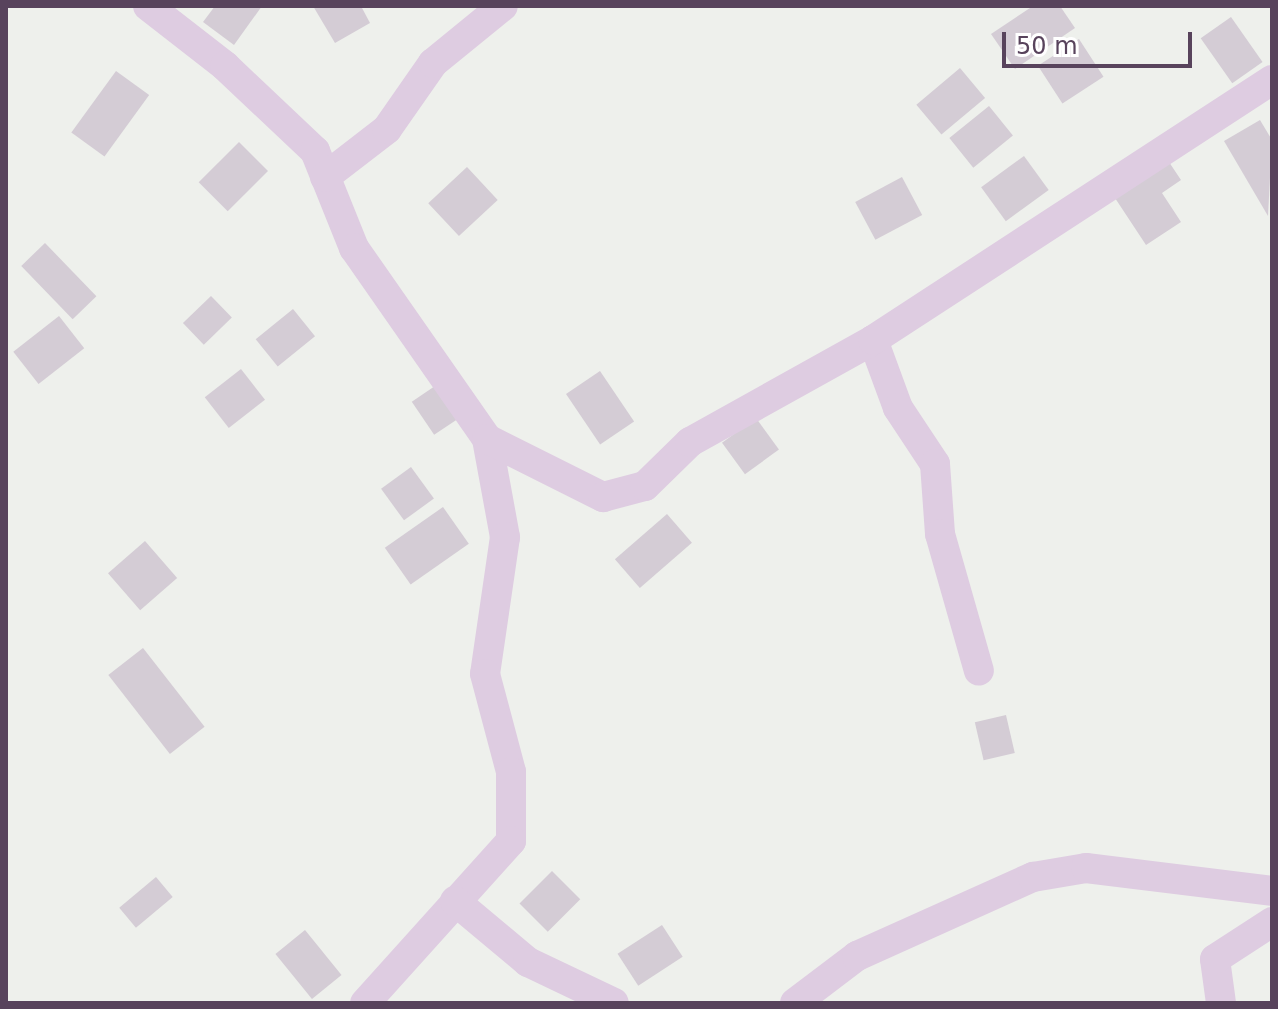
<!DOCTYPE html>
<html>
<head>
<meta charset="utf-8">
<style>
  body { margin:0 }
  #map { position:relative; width:1278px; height:1009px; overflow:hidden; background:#eef0ec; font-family:"DejaVu Sans",sans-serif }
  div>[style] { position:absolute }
  .building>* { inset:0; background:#d4ccd5; transform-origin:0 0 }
  .street>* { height:30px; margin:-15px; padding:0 15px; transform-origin:15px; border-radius:15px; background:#decce1 }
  span { translate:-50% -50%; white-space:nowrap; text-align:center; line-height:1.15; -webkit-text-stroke:8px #fff; paint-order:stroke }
  .frame { position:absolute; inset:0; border:8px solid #58435c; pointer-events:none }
  .scale { position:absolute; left:1002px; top:32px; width:190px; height:36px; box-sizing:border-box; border:4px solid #58435c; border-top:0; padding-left:10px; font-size:24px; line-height:28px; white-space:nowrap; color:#58435c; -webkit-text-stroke:6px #fff; paint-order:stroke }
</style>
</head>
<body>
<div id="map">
  <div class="building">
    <div style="clip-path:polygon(215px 6px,262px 6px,234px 45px,203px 22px)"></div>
    <div style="clip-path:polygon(313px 6px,361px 6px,370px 23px,335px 43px)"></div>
    <div style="clip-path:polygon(1033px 6px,1060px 6px,1075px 28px,1015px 69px,991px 34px)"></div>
    <div style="left:1231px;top:17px;width:55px;height:37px;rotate:55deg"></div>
    <div style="left:1079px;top:39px;width:45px;height:49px;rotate:57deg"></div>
    <div style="left:960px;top:68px;width:39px;height:57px;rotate:50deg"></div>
    <div style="left:116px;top:71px;width:41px;height:76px;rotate:36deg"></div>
    <div style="left:989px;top:106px;width:38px;height:51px;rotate:51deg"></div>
    <div style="clip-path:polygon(1260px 120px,1272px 140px,1268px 216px,1224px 141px)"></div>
    <div style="left:239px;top:142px;width:41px;height:57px;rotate:45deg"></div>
    <div style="left:1024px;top:156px;width:42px;height:53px;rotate:54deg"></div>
    <div style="clip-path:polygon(1169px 162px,1181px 180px,1162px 193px,1181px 222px,1146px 245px,1115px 198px)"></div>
    <div style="left:467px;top:167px;width:45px;height:53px;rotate:47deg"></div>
    <div style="left:902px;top:177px;width:43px;height:53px;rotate:62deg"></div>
    <div style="left:45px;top:243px;width:74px;height:33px;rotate:46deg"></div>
    <div style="left:211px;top:296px;width:30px;height:39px;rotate:46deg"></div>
    <div style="left:293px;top:309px;width:35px;height:48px;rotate:51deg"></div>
    <div style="left:59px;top:316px;width:41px;height:58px;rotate:52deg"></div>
    <div style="left:241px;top:369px;width:39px;height:46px;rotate:52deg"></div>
    <div style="left:600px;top:371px;width:61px;height:41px;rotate:56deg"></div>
    <div style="left:435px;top:386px;width:40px;height:28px;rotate:56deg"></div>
    <div style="left:756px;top:418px;width:39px;height:42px;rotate:54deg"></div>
    <div style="left:411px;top:467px;width:39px;height:37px;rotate:54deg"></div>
    <div style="left:443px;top:507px;width:45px;height:71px;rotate:55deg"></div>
    <div style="left:667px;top:514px;width:38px;height:69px;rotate:49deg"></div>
    <div style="left:145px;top:541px;width:49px;height:49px;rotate:49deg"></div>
    <div style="left:143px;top:648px;width:100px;height:44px;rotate:52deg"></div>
    <div style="left:1006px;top:715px;width:39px;height:32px;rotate:77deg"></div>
    <div style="left:552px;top:871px;width:40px;height:46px;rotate:45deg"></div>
    <div style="left:156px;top:877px;width:26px;height:48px;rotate:50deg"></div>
    <div style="left:662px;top:925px;width:38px;height:53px;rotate:57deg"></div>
    <div style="left:305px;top:930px;width:58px;height:38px;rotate:51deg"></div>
  </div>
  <div class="street">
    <div style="left:148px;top:6px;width:98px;rotate:37.9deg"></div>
    <div style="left:225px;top:66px;width:124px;rotate:43.4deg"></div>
    <div style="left:315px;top:151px;width:105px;rotate:68.1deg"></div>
    <div style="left:354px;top:248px;width:233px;rotate:55.1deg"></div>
    <div style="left:487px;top:439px;width:100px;rotate:79.6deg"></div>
    <div style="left:505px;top:537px;width:138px;rotate:98.3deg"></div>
    <div style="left:485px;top:674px;width:101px;rotate:75.1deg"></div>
    <div style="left:511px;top:772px;width:69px;rotate:90deg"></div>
    <div style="left:511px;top:841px;width:218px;rotate:132deg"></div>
    <div style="left:325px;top:177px;width:78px;rotate:-37.7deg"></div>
    <div style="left:387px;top:129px;width:80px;rotate:-55.1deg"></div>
    <div style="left:433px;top:63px;width:90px;rotate:-39.2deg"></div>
    <div style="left:873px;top:340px;width:72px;rotate:69.8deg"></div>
    <div style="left:898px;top:408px;width:67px;rotate:56.5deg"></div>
    <div style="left:935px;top:464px;width:70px;rotate:85.9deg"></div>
    <div style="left:940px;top:534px;width:142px;rotate:74.1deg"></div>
    <div style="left:487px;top:439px;width:130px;rotate:26.6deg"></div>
    <div style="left:603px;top:497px;width:43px;rotate:-14.7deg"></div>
    <div style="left:645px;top:486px;width:63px;rotate:-44.4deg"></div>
    <div style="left:690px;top:442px;width:210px;rotate:-29.1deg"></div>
    <div style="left:873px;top:340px;width:476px;rotate:-33.1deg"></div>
    <div style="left:455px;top:901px;width:95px;rotate:39.9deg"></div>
    <div style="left:528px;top:962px;width:95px;rotate:25.5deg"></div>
    <div style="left:795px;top:1003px;width:78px;rotate:-37.2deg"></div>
    <div style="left:857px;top:956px;width:193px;rotate:-24.2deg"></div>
    <div style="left:1033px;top:877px;width:54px;rotate:-9.6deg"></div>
    <div style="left:1086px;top:868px;width:187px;rotate:7deg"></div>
    <div style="left:1221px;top:1003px;width:44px;rotate:-97.8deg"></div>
    <div style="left:1215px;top:959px;width:68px;rotate:-33deg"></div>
  </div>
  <div class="frame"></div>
  <div class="scale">50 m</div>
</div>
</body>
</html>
